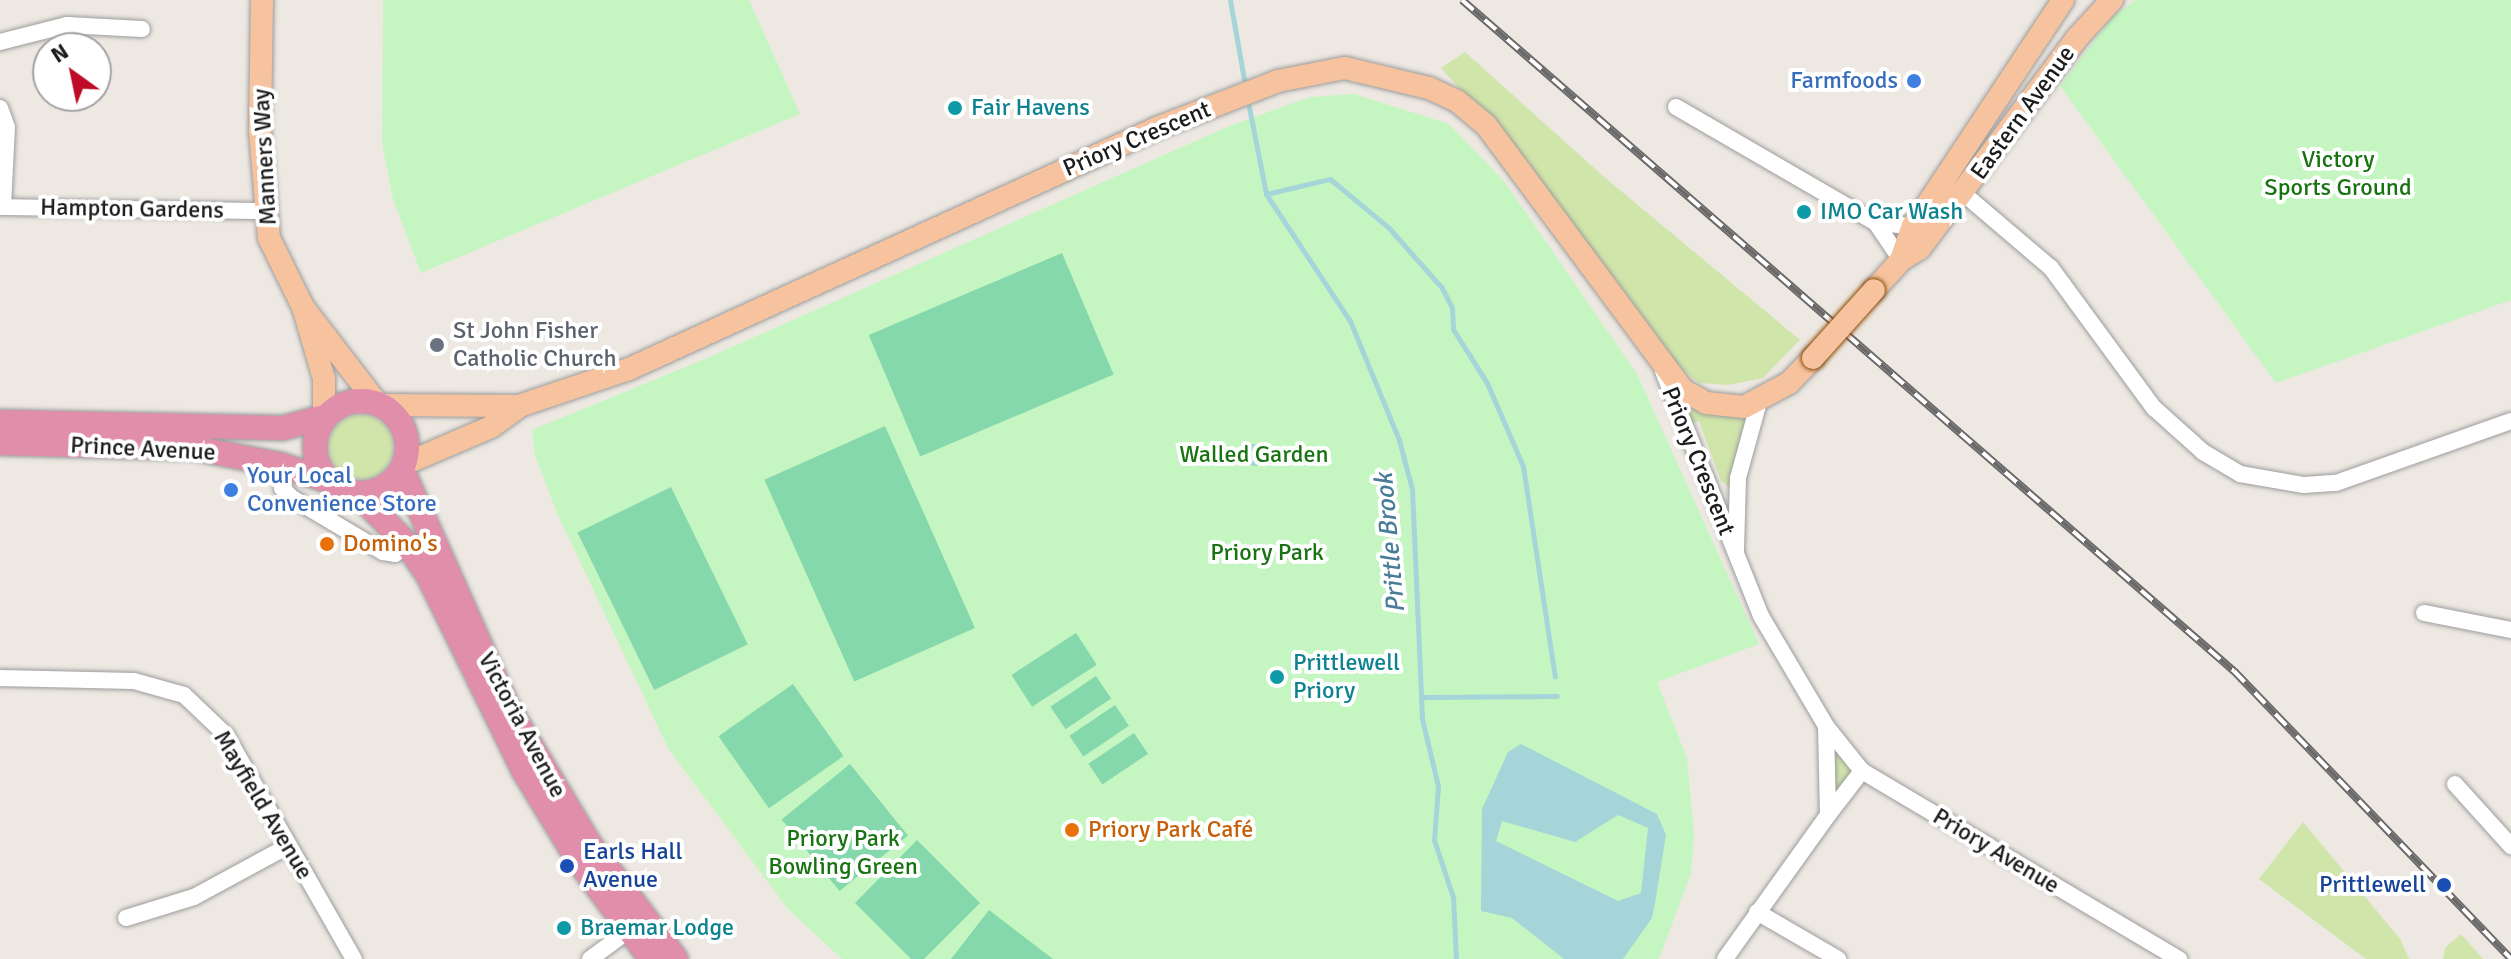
<!DOCTYPE html>
<html>
<head>
<meta charset="utf-8">
<style>
  body { margin:0 }
  #map { position:relative; width:2511px; height:959px; overflow:hidden; background:#ede8e2; font-family:Signika,sans-serif }
  div>[style] { position:absolute }
  .grass>* { inset:0; background:#d0e5aa }
  .round { border-radius:50% }
  .park>* { inset:0; background:#c5f6c1 }
  .pitch>* { inset:0; background:#84d8ab; transform-origin:0 0 }
  .water>* { inset:0; background:#a5d5d9 }
  .stream>* { height:5px; margin:-2.5px; padding:0 2.5px; transform-origin:2.5px; border-radius:2.5px; background:#a5d5d9 }
  .roads { filter:drop-shadow(0 0 2px #9d9d9d) drop-shadow(0 0 2px #9d9d9d) }
  .minor>* { height:16px; margin:-8px; padding:0 8px; transform-origin:8px; border-radius:8px; background:#fff }
  .major>* { height:22px; margin:-11px; padding:0 11px; transform-origin:11px; border-radius:11px; background:#f6c39e }
  .highway>* { height:24px; margin:-12px; padding:0 12px; transform-origin:12px; border-radius:12px; background:#e18eaa }
  .highway>.ring { margin:-12px; padding:0; box-sizing:content-box; background:none; border:24px solid #e18eaa; border-radius:50% }
  .rail>* { height:8px; margin-top:-4px; transform-origin:0; background:repeating-linear-gradient(90deg,#fff 0 15px,#6a6a6a 0 30px); box-sizing:border-box; border-block:2px solid #6a6a6a }
  .bridges { filter:drop-shadow(0 0 2px #8c4c08) drop-shadow(0 0 2px #8c4c08) }
  .major-bridge>* { height:22px; margin:-11px; padding:0 11px; transform-origin:11px; border-radius:11px; background:#f6c39e }
  .dots>* { width:22px; height:22px; translate:-50% -50%; box-sizing:border-box; border:4px solid #fff; border-radius:50% }
  span { translate:-50% -50%; white-space:nowrap; text-align:center; line-height:1.15; -webkit-text-stroke:8px #fff; paint-order:stroke }
  .shop-label { font-size:24px; color:#366cbe }
  .right { translate:-100% -50%; text-align:right }
  .left { translate:0 -50%; text-align:left }
  .culture-label { font-size:24px; color:#0d838f }
  .street-label { font-size:24px; color:#1c1c1c }
  .park-label { font-size:24px; color:#187311 }
  .worship-label { font-size:24px; color:#5b616d }
  .food-label { font-size:24px; color:#c56008 }
  .transit-label { font-size:24px; color:#164399 }
  .water-label { font-size:26px; color:#497c97; font-style:italic }
  .north { position:absolute; left:32px; top:32px; width:80px; height:80px; box-sizing:border-box; background:#fff; border:2px solid #a4a4a4; border-radius:50%; rotate:327deg; font-size:22px; font-weight:700; line-height:32px; text-align:center; color:#1c1c1c }
  .north::after { content:''; display:block; margin:auto; width:28px; height:36px; background:#be0b27; clip-path:polygon(50% 0,100% 100%,50% 72%,0 100%) }
</style>
</head>
<body>
<div id="map">
  <div class="grass">
    <div style="clip-path:polygon(1465px 52px,1603px 176px,1800px 340px,1763px 378px,1728px 385px,1699px 383px,1668px 359px,1517px 152px,1441px 68px)"></div>
    <div style="clip-path:polygon(1672px 393px,1748px 415px,1730px 488px,1721px 481px,1699px 421px,1687px 425px)"></div>
    <div class="round" style="left:329px;top:415px;width:64px;height:64px"></div>
    <div style="clip-path:polygon(1826px 726px,1862px 771px,1828px 815px)"></div>
    <div style="clip-path:polygon(2303px 822px,2400px 939px,2409px 959px,2366px 959px,2259px 879px)"></div>
    <div style="clip-path:polygon(2461px 934px,2483px 959px,2443px 959px,2445px 948px)"></div>
  </div>
  <div class="park">
    <div style="clip-path:polygon(383px 0,749px 0,800px 114px,421px 273px,393px 199px,382px 143px)"></div>
    <div style="clip-path:polygon(2136px 0,2511px 0,2511px 300px,2276px 383px,2060px 86px,2113px 16px)"></div>
    <div style="clip-path:polygon(1354px 94px,1449px 124px,1504px 181px,1637px 374px,1759px 644px,1657px 682px,1687px 758px,1694px 835px,1691px 873px,1659px 959px,842px 959px,788px 909px,669px 750px,557px 513px,535px 455px,532px 430px,705px 359px,1227px 127px,1310px 97px)"></div>
  </div>
  <div class="pitch">
    <div style="left:1062px;top:253px;width:132px;height:210px;rotate:67deg"></div>
    <div style="left:885px;top:426px;width:221px;height:132px;rotate:66deg"></div>
    <div style="left:671px;top:487px;width:175px;height:104px;rotate:64deg"></div>
    <div style="left:1076px;top:633px;width:38px;height:77px;rotate:57deg"></div>
    <div style="left:1096px;top:676px;width:27px;height:55px;rotate:56deg"></div>
    <div style="left:793px;top:684px;width:88px;height:91px;rotate:55deg"></div>
    <div style="left:1115px;top:705px;width:25px;height:55px;rotate:56deg"></div>
    <div style="left:1134px;top:733px;width:25px;height:55px;rotate:56deg"></div>
    <div style="left:850px;top:764px;width:92px;height:88px;rotate:51deg"></div>
    <div style="clip-path:polygon(917px 840px,980px 903px,924px 959px,911px 959px,855px 903px)"></div>
    <div style="clip-path:polygon(989px 910px,1053px 959px,951px 959px)"></div>
  </div>
  <div class="water">
    <div class="round" style="left:1243px;top:444px;width:22px;height:22px"></div>
    <div style="clip-path:polygon(evenodd,1521px 744px,1657px 814px,1666px 835px,1655px 903px,1652px 918px,1623px 959px,1564px 959px,1512px 918px,1481px 911px,1482px 809px,1508px 752px,1521px 744px,1618px 815px,1648px 828px,1641px 893px,1618px 901px,1496px 841px,1502px 821px,1575px 842px,1618px 815px)"></div>
  </div>
  <div class="stream">
    <div style="left:1230px;top:0;width:80px;rotate:80deg"></div>
    <div style="left:1249px;top:107px;width:89px;rotate:78.9deg"></div>
    <div style="left:1266px;top:194px;width:152px;rotate:56.5deg"></div>
    <div style="left:1350px;top:321px;width:129px;rotate:67.6deg"></div>
    <div style="left:1399px;top:440px;width:51px;rotate:75.1deg"></div>
    <div style="left:1412px;top:489px;width:230px;rotate:87.5deg"></div>
    <div style="left:1422px;top:719px;width:69px;rotate:76.6deg"></div>
    <div style="left:1438px;top:786px;width:54px;rotate:94.2deg"></div>
    <div style="left:1434px;top:840px;width:60px;rotate:71.6deg"></div>
    <div style="left:1453px;top:897px;width:62px;rotate:87.2deg"></div>
    <div style="left:1266px;top:194px;width:66px;rotate:-13.2deg"></div>
    <div style="left:1330px;top:179px;width:77px;rotate:39.7deg"></div>
    <div style="left:1389px;top:228px;width:80px;rotate:48.5deg"></div>
    <div style="left:1442px;top:288px;width:22px;rotate:63deg"></div>
    <div style="left:1452px;top:308px;width:21px;rotate:87deg"></div>
    <div style="left:1453px;top:329px;width:64px;rotate:57.8deg"></div>
    <div style="left:1487px;top:383px;width:90px;rotate:66.6deg"></div>
    <div style="left:1523px;top:466px;width:213px;rotate:81.4deg"></div>
    <div style="left:1421px;top:697px;width:136px;rotate:-0.4deg"></div>
  </div>
  <div class="roads">
    <div class="minor">
      <div style="left:0;top:42px;width:69px;rotate:-14.2deg"></div>
      <div style="left:67px;top:25px;width:75px;rotate:3.1deg"></div>
      <div style="left:1676px;top:107px;width:231px;rotate:30.1deg"></div>
      <div style="left:1876px;top:223px;width:37px;rotate:5deg"></div>
      <div style="left:0;top:108px;width:20px;rotate:70deg"></div>
      <div style="left:7px;top:127px;width:80px;rotate:92.9deg"></div>
      <div style="left:1964px;top:194px;width:114px;rotate:40.4deg"></div>
      <div style="left:2051px;top:268px;width:174px;rotate:53.7deg"></div>
      <div style="left:2154px;top:408px;width:66px;rotate:41.9deg"></div>
      <div style="left:2203px;top:452px;width:43px;rotate:30.7deg"></div>
      <div style="left:2240px;top:474px;width:65px;rotate:9.8deg"></div>
      <div style="left:2304px;top:485px;width:32px;rotate:-4deg"></div>
      <div style="left:2336px;top:483px;width:186px;rotate:-19.5deg"></div>
      <div style="left:0;top:207px;width:264px;rotate:0.9deg"></div>
      <div style="left:1876px;top:223px;width:45px;rotate:56deg"></div>
      <div style="left:1663px;top:371px;width:264px;rotate:68.2deg"></div>
      <div style="left:1761px;top:616px;width:128px;rotate:59.4deg"></div>
      <div style="left:1826px;top:726px;width:89px;rotate:88.7deg"></div>
      <div style="left:1828px;top:815px;width:177px;rotate:125.6deg"></div>
      <div style="left:281px;top:465px;width:23px;rotate:88deg"></div>
      <div style="left:282px;top:488px;width:14px;rotate:45deg"></div>
      <div style="left:292px;top:498px;width:106px;rotate:30.7deg"></div>
      <div style="left:383px;top:552px;width:12px;rotate:9deg"></div>
      <div style="left:395px;top:554px;width:16px;rotate:-40deg"></div>
      <div style="left:1736px;top:550px;width:72px;rotate:-88.4deg"></div>
      <div style="left:1738px;top:478px;width:79px;rotate:-74.6deg"></div>
      <div style="left:2424px;top:613px;width:89px;rotate:11.1deg"></div>
      <div style="left:0;top:678px;width:134px;rotate:1.3deg"></div>
      <div style="left:134px;top:681px;width:52px;rotate:15.6deg"></div>
      <div style="left:184px;top:695px;width:58px;rotate:43.6deg"></div>
      <div style="left:226px;top:735px;width:258px;rotate:60.3deg"></div>
      <div style="left:1826px;top:726px;width:58px;rotate:51.3deg"></div>
      <div style="left:1862px;top:771px;width:369px;rotate:30.7deg"></div>
      <div style="left:2455px;top:784px;width:84px;rotate:47.9deg"></div>
      <div style="left:1828px;top:815px;width:56px;rotate:-52.3deg"></div>
      <div style="left:1757px;top:912px;width:94px;rotate:30.1deg"></div>
      <div style="left:126px;top:918px;width:71px;rotate:-17.2deg"></div>
      <div style="left:194px;top:897px;width:107px;rotate:-28.5deg"></div>
      <div style="left:590px;top:959px;width:47px;rotate:-36.4deg"></div>
    </div>
    <div class="major">
      <div style="left:262px;top:0;width:131px;rotate:90.9deg"></div>
      <div style="left:260px;top:131px;width:107px;rotate:85.2deg"></div>
      <div style="left:269px;top:238px;width:77px;rotate:63.8deg"></div>
      <div style="left:303px;top:307px;width:120px;rotate:52.5deg"></div>
      <div style="left:1901px;top:260px;width:36px;rotate:-71deg"></div>
      <div style="left:1913px;top:226px;width:271px;rotate:-56.4deg"></div>
      <div style="left:1874px;top:290px;width:40px;rotate:-48deg"></div>
      <div style="left:1901px;top:260px;width:22px;rotate:-32deg"></div>
      <div style="left:1920px;top:248px;width:262px;rotate:-53.2deg"></div>
      <div style="left:2077px;top:38px;width:52px;rotate:-47.4deg"></div>
      <div style="left:303px;top:307px;width:75px;rotate:73.7deg"></div>
      <div style="left:324px;top:379px;width:36px;rotate:90deg"></div>
      <div style="left:382px;top:405px;width:137px;rotate:0.4deg"></div>
      <div style="left:519px;top:406px;width:116px;rotate:-18.6deg"></div>
      <div style="left:629px;top:369px;width:580px;rotate:-24.53deg"></div>
      <div style="left:1157px;top:128px;width:130px;rotate:-21.2deg"></div>
      <div style="left:1278px;top:81px;width:68px;rotate:-11deg"></div>
      <div style="left:1345px;top:68px;width:86px;rotate:13.4deg"></div>
      <div style="left:1429px;top:88px;width:31px;rotate:25deg"></div>
      <div style="left:1457px;top:101px;width:38px;rotate:40deg"></div>
      <div style="left:1486px;top:125px;width:330px;rotate:53.4deg"></div>
      <div style="left:1683px;top:390px;width:26px;rotate:29deg"></div>
      <div style="left:1706px;top:403px;width:38px;rotate:6deg"></div>
      <div style="left:1744px;top:407px;width:51px;rotate:-28.1deg"></div>
      <div style="left:1789px;top:383px;width:35px;rotate:-46deg"></div>
      <div style="left:407px;top:463px;width:91px;rotate:-23.2deg"></div>
      <div style="left:491px;top:427px;width:34px;rotate:-36deg"></div>
    </div>
    <div class="highway">
      <div class="ring" style="left:315px;top:401px;width:68px;height:68px"></div>
      <div style="left:0;top:422px;width:283px;rotate:1.2deg"></div>
      <div style="left:283px;top:428px;width:39px;rotate:-15deg"></div>
      <div style="left:0;top:443px;width:194px;rotate:1.5deg"></div>
      <div style="left:194px;top:448px;width:89px;rotate:11.1deg"></div>
      <div style="left:281px;top:465px;width:51px;rotate:18.4deg"></div>
      <div style="left:403px;top:472px;width:256px;rotate:66deg"></div>
      <div style="left:507px;top:706px;width:158px;rotate:59.2deg"></div>
      <div style="left:588px;top:842px;width:146px;rotate:53.1deg"></div>
      <div style="left:357px;top:493px;width:71px;rotate:45.6deg"></div>
      <div style="left:407px;top:544px;width:37px;rotate:56deg"></div>
      <div style="left:428px;top:575px;width:218px;rotate:63.9deg"></div>
      <div style="left:524px;top:771px;width:108px;rotate:58.7deg"></div>
      <div style="left:580px;top:863px;width:119px;rotate:53.5deg"></div>
    </div>
  </div>
  <div class="rail">
    <div style="left:1462px;top:0;width:1023px;rotate:41deg"></div>
    <div style="left:2234px;top:671px;width:400px;rotate:46.1deg"></div>
  </div>
  <div class="bridges">
    <div class="major-bridge">
      <div style="left:1813px;top:358px;width:91px;rotate:-48.1deg"></div>
    </div>
  </div>
  <div class="dots">
    <div style="left:1914px;top:81px;background:#3f7fe0"></div>
    <div style="left:955px;top:108px;background:#0f9aa8"></div>
    <div style="left:1804px;top:212px;background:#0f9aa8"></div>
    <div style="left:437px;top:345px;background:#6b7280"></div>
    <div style="left:231px;top:490px;background:#3f7fe0"></div>
    <div style="left:327px;top:544px;background:#e8710a"></div>
    <div style="left:1277px;top:677px;background:#0f9aa8"></div>
    <div style="left:1072px;top:830px;background:#e8710a"></div>
    <div style="left:567px;top:866px;background:#1a4fb4"></div>
    <div style="left:2444px;top:885px;background:#1a4fb4"></div>
    <div style="left:564px;top:928px;background:#0f9aa8"></div>
  </div>
  <div class="shop-label">
    <span class="right" style="left:1898px;top:81px">Farmfoods</span>
    <span class="left" style="left:247px;top:490px">Your Local<br>Convenience Store</span>
  </div>
  <div class="culture-label">
    <span class="left" style="left:971px;top:108px">Fair Havens</span>
    <span class="left" style="left:1820px;top:212px">IMO Car Wash</span>
    <span class="left" style="left:1293px;top:677px">Prittlewell<br>Priory</span>
    <span class="left" style="left:580px;top:928px">Braemar Lodge</span>
  </div>
  <div class="street-label">
    <span style="left:2023px;top:113px;rotate:-54deg">Eastern Avenue</span>
    <span style="left:1137px;top:139px;rotate:-23deg">Priory Crescent</span>
    <span style="left:265px;top:157px;rotate:-93deg">Manners Way</span>
    <span style="left:132px;top:209px;rotate:1deg">Hampton Gardens</span>
    <span style="left:143px;top:449px;rotate:3deg">Prince Avenue</span>
    <span style="left:1698px;top:461px;rotate:68deg">Priory Crescent</span>
    <span style="left:522px;top:725px;rotate:62deg">Victoria Avenue</span>
    <span style="left:263px;top:805px;rotate:59deg">Mayfield Avenue</span>
    <span style="left:1996px;top:851px;rotate:31deg">Priory Avenue</span>
  </div>
  <div class="park-label">
    <span style="left:2338px;top:174px">Victory<br>Sports Ground</span>
    <span style="left:1254px;top:455px">Walled Garden</span>
    <span style="left:1267px;top:553px">Priory Park</span>
    <span style="left:843px;top:853px">Priory Park<br>Bowling Green</span>
  </div>
  <div class="worship-label">
    <span class="left" style="left:453px;top:345px">St John Fisher<br>Catholic Church</span>
  </div>
  <div class="food-label">
    <span class="left" style="left:343px;top:544px">Domino's</span>
    <span class="left" style="left:1088px;top:830px">Priory Park Café</span>
  </div>
  <div class="transit-label">
    <span class="left" style="left:583px;top:866px">Earls Hall<br>Avenue</span>
    <span class="right" style="left:2426px;top:885px">Prittlewell</span>
  </div>
  <div class="water-label">
    <span style="left:1391px;top:543px;rotate:-95deg">Prittle Brook</span>
  </div>
  <div class="north">N</div>
</div>
</body>
</html>
